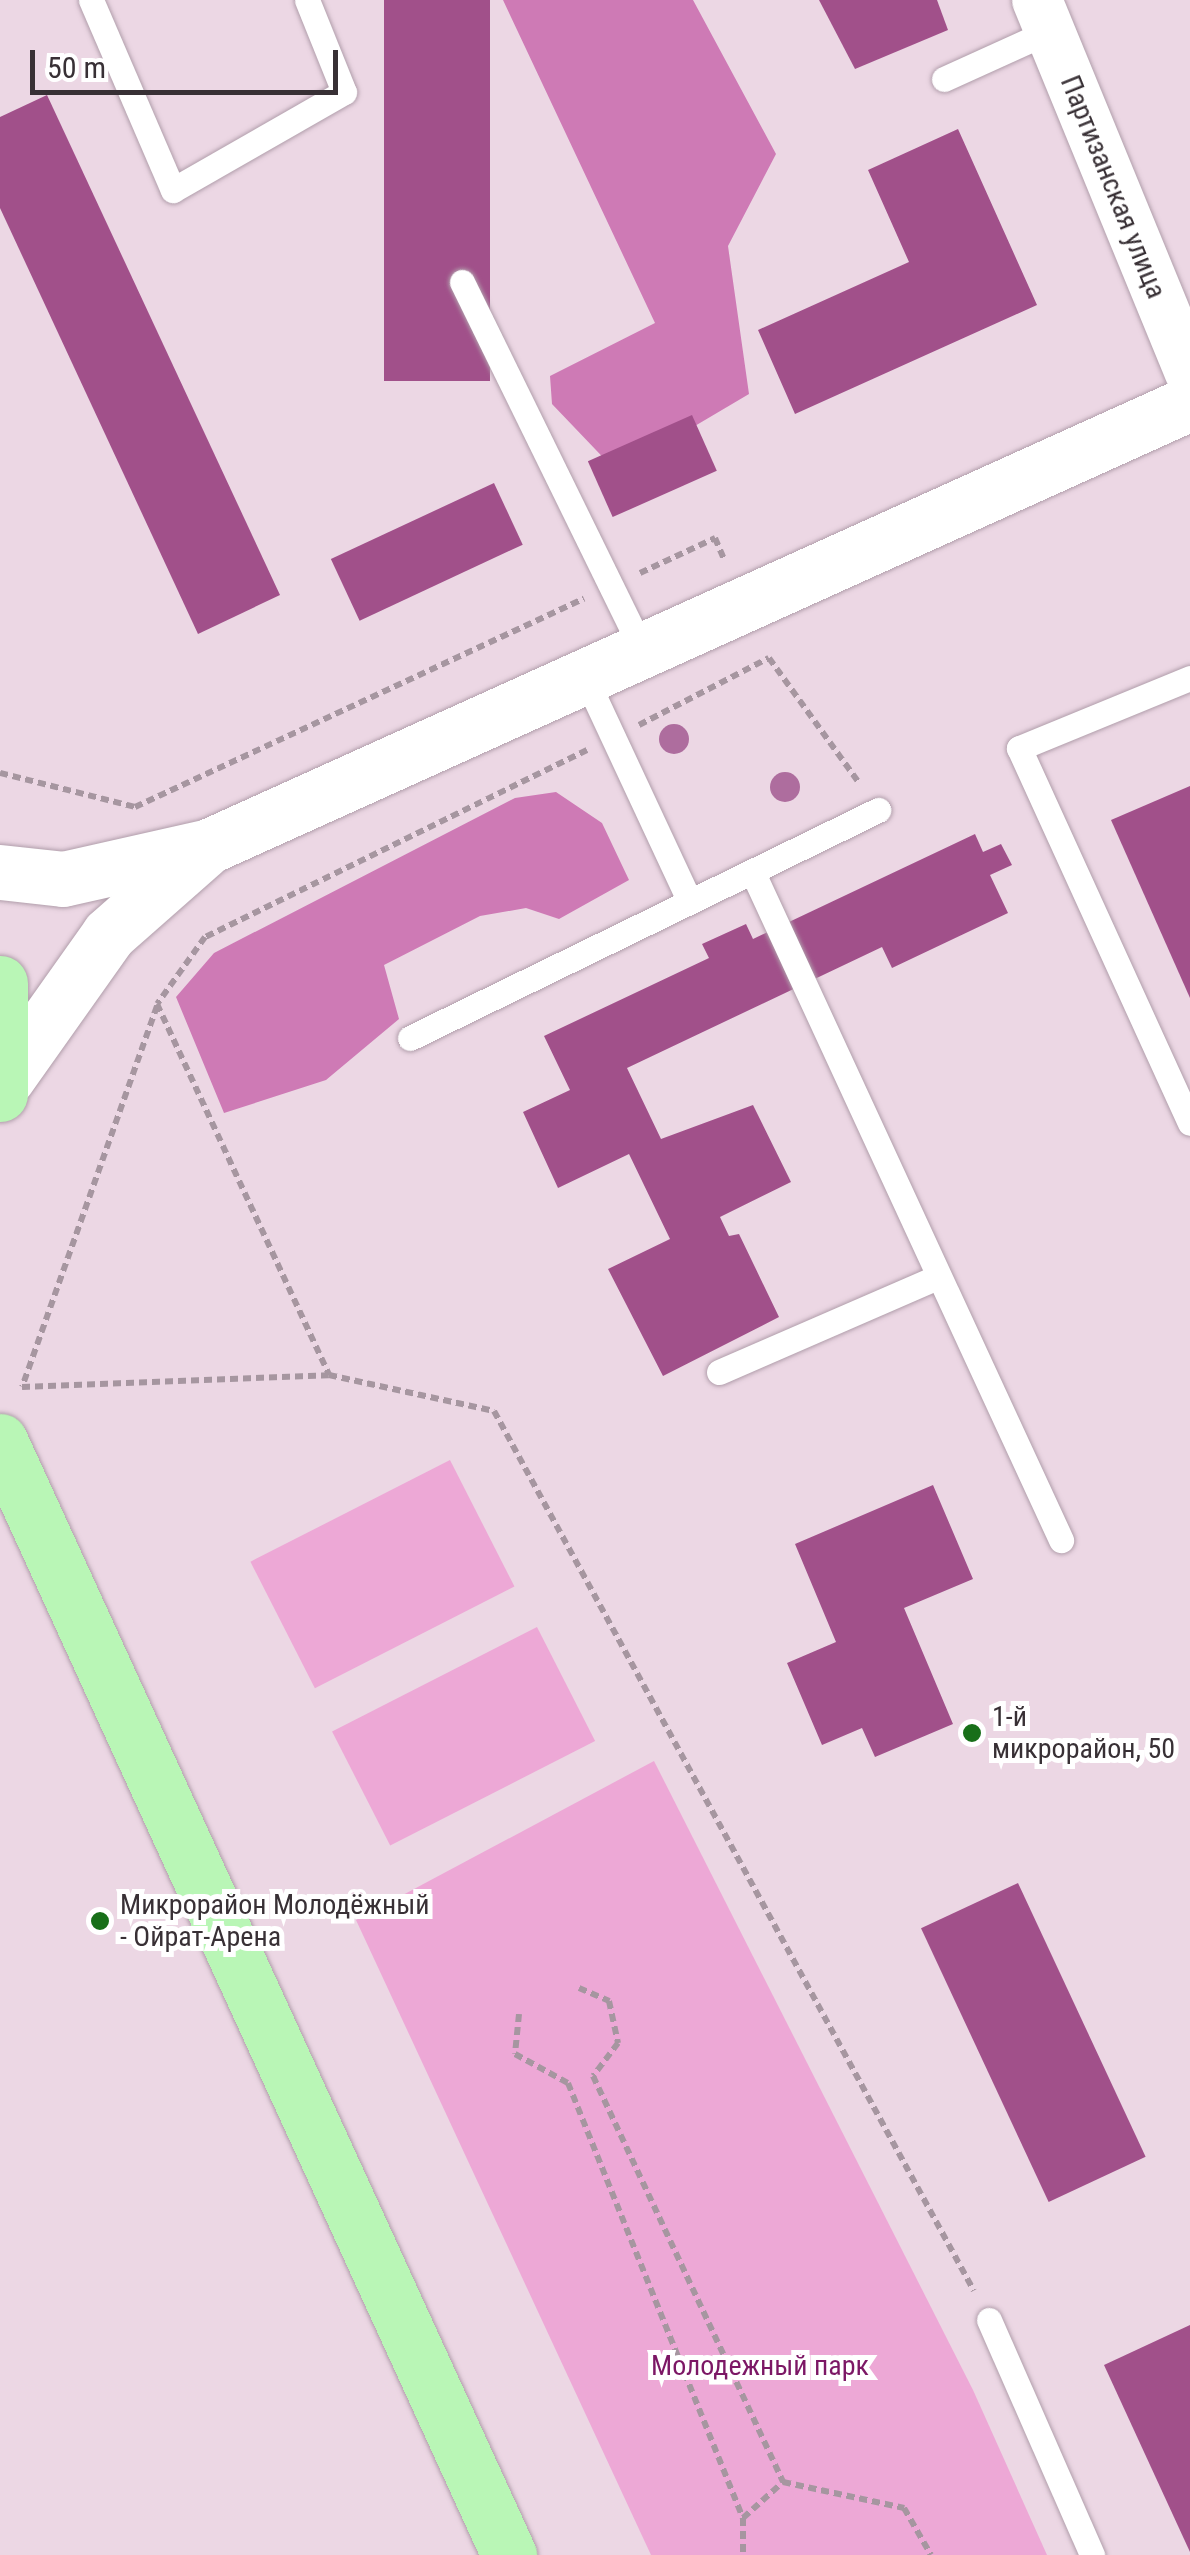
<!DOCTYPE html>
<html>
<head>
<meta charset="utf-8">
<style>
  body { margin:0 }
  #map { position:relative; width:1190px; height:2555px; overflow:hidden; background:#ecd7e4; font-family:"Roboto Condensed",sans-serif }
  div>[style] { position:absolute }
  .green>* { inset:0; background:#eda8d6; transform-origin:0 0 }
  .forest>* { inset:0; background:#ce7ab5 }
  .building>* { inset:0; background:#a1508a; transform-origin:0 0 }
  .path>* { height:6px; margin-top:-3px; transform-origin:0; background:repeating-linear-gradient(90deg,#a696a0 0 8px,transparent 0 13px) }
  .roads { filter:drop-shadow(0 0 2px #b19eab) drop-shadow(0 0 2px #b19eab) }
  .service>* { height:25px; margin:-12.5px; padding:0 12.5px; transform-origin:12.5px; border-radius:12.5px; background:#fff }
  .minor>* { height:50px; margin:-25px; padding:0 25px; transform-origin:25px; border-radius:25px; background:#fff }
  .secondary>* { height:55px; margin:-27.5px; padding:0 27.5px; transform-origin:27.5px; border-radius:27.5px; background:#fff }
  .primary>* { height:55px; margin:-27.5px; padding:0 27.5px; transform-origin:27.5px; border-radius:27.5px; background:#b9f6b6 }
  .trees>* { width:30px; height:30px; margin:-15px; border-radius:50%; background:#ae6d9e }
  .dots>* { width:28px; height:28px; translate:-50% -50%; box-sizing:border-box; border:5px solid #fff; border-radius:50% }
  span { translate:-50% -50%; white-space:nowrap; text-align:center; line-height:1.15; -webkit-text-stroke:10px #fff; paint-order:stroke }
  .street-label { font-size:28px; color:#383035 }
  .poi-label { font-size:28px; color:#383035 }
  .left { translate:0 -50%; text-align:left }
  .park-label { font-size:28px; color:#7c1765 }
  .scale { position:absolute; left:30px; top:50px; width:308px; height:45px; box-sizing:border-box; border:5px solid #383035; border-top:0; padding-left:12px; font-size:30px; line-height:35px; white-space:nowrap; color:#383035; -webkit-text-stroke:8px #fff; paint-order:stroke }
</style>
</head>
<body>
<div id="map">
  <div class="green">
    <div style="left:450px;top:1460px;width:142px;height:224px;rotate:63deg"></div>
    <div style="left:537px;top:1627px;width:128px;height:230px;rotate:63deg"></div>
    <div style="clip-path:polygon(654px 1761px,973px 2390px,1047px 2555px,651px 2555px,356px 1920px)"></div>
  </div>
  <div class="forest">
    <div style="clip-path:polygon(503px 0,693px 0,776px 154px,728px 246px,749px 394px,617px 472px,552px 404px,550px 376px,655px 323px)"></div>
    <div style="clip-path:polygon(556px 792px,602px 823px,629px 880px,559px 919px,526px 908px,480px 916px,384px 965px,399px 1019px,326px 1080px,224px 1113px,176px 997px,214px 953px,515px 798px)"></div>
  </div>
  <div class="building">
    <div style="left:384px;top:0;width:106px;height:381px"></div>
    <div style="clip-path:polygon(819px 0,937px 0,948px 30px,855px 69px)"></div>
    <div style="clip-path:polygon(47px 95px,280px 595px,198px 634px,0 208px,0 117px)"></div>
    <div style="clip-path:polygon(958px 129px,1037px 305px,795px 414px,758px 330px,909px 262px,868px 170px)"></div>
    <div style="left:692px;top:415px;width:61px;height:114px;rotate:66deg"></div>
    <div style="left:494px;top:483px;width:68px;height:180px;rotate:65deg"></div>
    <div style="clip-path:polygon(1190px 786px,1190px 998px,1111px 820px)"></div>
    <div style="clip-path:polygon(975px 834px,983px 852px,1001px 844px,1012px 865px,990px 875px,1008px 913px,892px 968px,882px 947px,627px 1068px,661px 1139px,753px 1105px,791px 1182px,720px 1217px,729px 1236px,739px 1234px,779px 1317px,663px 1376px,608px 1269px,670px 1239px,629px 1154px,558px 1188px,523px 1112px,570px 1090px,544px 1036px,709px 958px,702px 944px,746px 924px,753px 939px)"></div>
    <div style="clip-path:polygon(933px 1485px,973px 1579px,904px 1608px,953px 1724px,875px 1757px,862px 1728px,822px 1745px,787px 1663px,836px 1642px,795px 1544px)"></div>
    <div style="left:1018px;top:1883px;width:302px;height:107px;rotate:65deg"></div>
    <div style="clip-path:polygon(1190px 2325px,1190px 2552px,1104px 2365px)"></div>
  </div>
  <div class="path">
    <div style="left:640px;top:573px;width:83px;rotate:-25deg"></div>
    <div style="left:715px;top:538px;width:25px;rotate:67deg"></div>
    <div style="left:639px;top:725px;width:146px;rotate:-27.3deg"></div>
    <div style="left:769px;top:658px;width:155px;rotate:54.2deg"></div>
    <div style="left:587px;top:750px;width:425px;rotate:153.9deg"></div>
    <div style="left:205px;top:937px;width:82px;rotate:125.6deg"></div>
    <div style="left:157px;top:1004px;width:409px;rotate:65.1deg"></div>
    <div style="left:329px;top:1375px;width:169px;rotate:12.3deg"></div>
    <div style="left:494px;top:1411px;width:1002px;rotate:61.39deg"></div>
    <div style="left:0;top:773px;width:139px;rotate:14.1deg"></div>
    <div style="left:135px;top:807px;width:495px;rotate:-24.9deg"></div>
    <div style="left:157px;top:1006px;width:404px;rotate:109.5deg"></div>
    <div style="left:22px;top:1387px;width:307px;rotate:-2.2deg"></div>
    <div style="left:579px;top:1988px;width:33px;rotate:23deg"></div>
    <div style="left:609px;top:2001px;width:43px;rotate:77.9deg"></div>
    <div style="left:618px;top:2043px;width:41px;rotate:127.1deg"></div>
    <div style="left:593px;top:2076px;width:448px;rotate:64.9deg"></div>
    <div style="left:783px;top:2482px;width:124px;rotate:12.1deg"></div>
    <div style="left:904px;top:2508px;width:54px;rotate:60.1deg"></div>
    <div style="left:519px;top:2014px;width:40px;rotate:95.7deg"></div>
    <div style="left:515px;top:2054px;width:60px;rotate:28.7deg"></div>
    <div style="left:568px;top:2083px;width:469px;rotate:68.1deg"></div>
    <div style="left:743px;top:2518px;width:37px;rotate:90deg"></div>
    <div style="left:743px;top:2518px;width:54px;rotate:-42deg"></div>
  </div>
  <div class="roads">
    <div class="service">
      <div style="left:91px;top:0;width:207px;rotate:66.7deg"></div>
      <div style="left:173px;top:190px;width:197px;rotate:-29.8deg"></div>
      <div style="left:344px;top:92px;width:99px;rotate:-111.9deg"></div>
      <div style="left:944px;top:79px;width:116px;rotate:-24.4deg"></div>
      <div style="left:462px;top:282px;width:413px;rotate:63.9deg"></div>
      <div style="left:1190px;top:678px;width:185px;rotate:157.7deg"></div>
      <div style="left:1019px;top:748px;width:412px;rotate:65.5deg"></div>
      <div style="left:586px;top:679px;width:244px;rotate:65deg"></div>
      <div style="left:753px;top:873px;width:735px;rotate:65.21deg"></div>
      <div style="left:410px;top:1038px;width:521px;rotate:-25.97deg"></div>
      <div style="left:719px;top:1372px;width:238px;rotate:-23.5deg"></div>
      <div style="left:989px;top:2320px;width:257px;rotate:66.3deg"></div>
    </div>
    <div class="minor">
      <div style="left:1037px;top:0;width:403px;rotate:67.7deg"></div>
    </div>
    <div class="secondary">
      <div style="left:0;top:872px;width:63px;rotate:6.3deg"></div>
      <div style="left:63px;top:879px;width:150px;rotate:-12.7deg"></div>
      <div style="left:209px;top:846px;width:1076px;rotate:-24.3deg"></div>
      <div style="left:7px;top:1078px;width:176px;rotate:-54.7deg"></div>
      <div style="left:109px;top:934px;width:125px;rotate:-41.4deg"></div>
    </div>
    <div class="primary">
      <div style="left:0;top:983px;width:111px;rotate:90deg"></div>
      <div style="left:0;top:1441px;width:1225px;rotate:65.44deg"></div>
    </div>
  </div>
  <div class="trees">
    <div style="left:674px;top:739px"></div>
    <div style="left:785px;top:787px"></div>
  </div>
  <div class="dots">
    <div style="left:972px;top:1733px;background:#186f19"></div>
    <div style="left:100px;top:1921px;background:#186f19"></div>
  </div>
  <div class="street-label">
    <span style="left:1113px;top:187px;rotate:68deg">Партизанская улица</span>
  </div>
  <div class="poi-label">
    <span class="left" style="left:992px;top:1733px">1-й<br>микрорайон, 50</span>
    <span class="left" style="left:120px;top:1921px">Микрорайон Молодёжный<br>- Ойрат-Арена</span>
  </div>
  <div class="park-label">
    <span style="left:760px;top:2366px">Молодежный парк</span>
  </div>
  <div class="scale">50 m</div>
</div>
</body>
</html>
